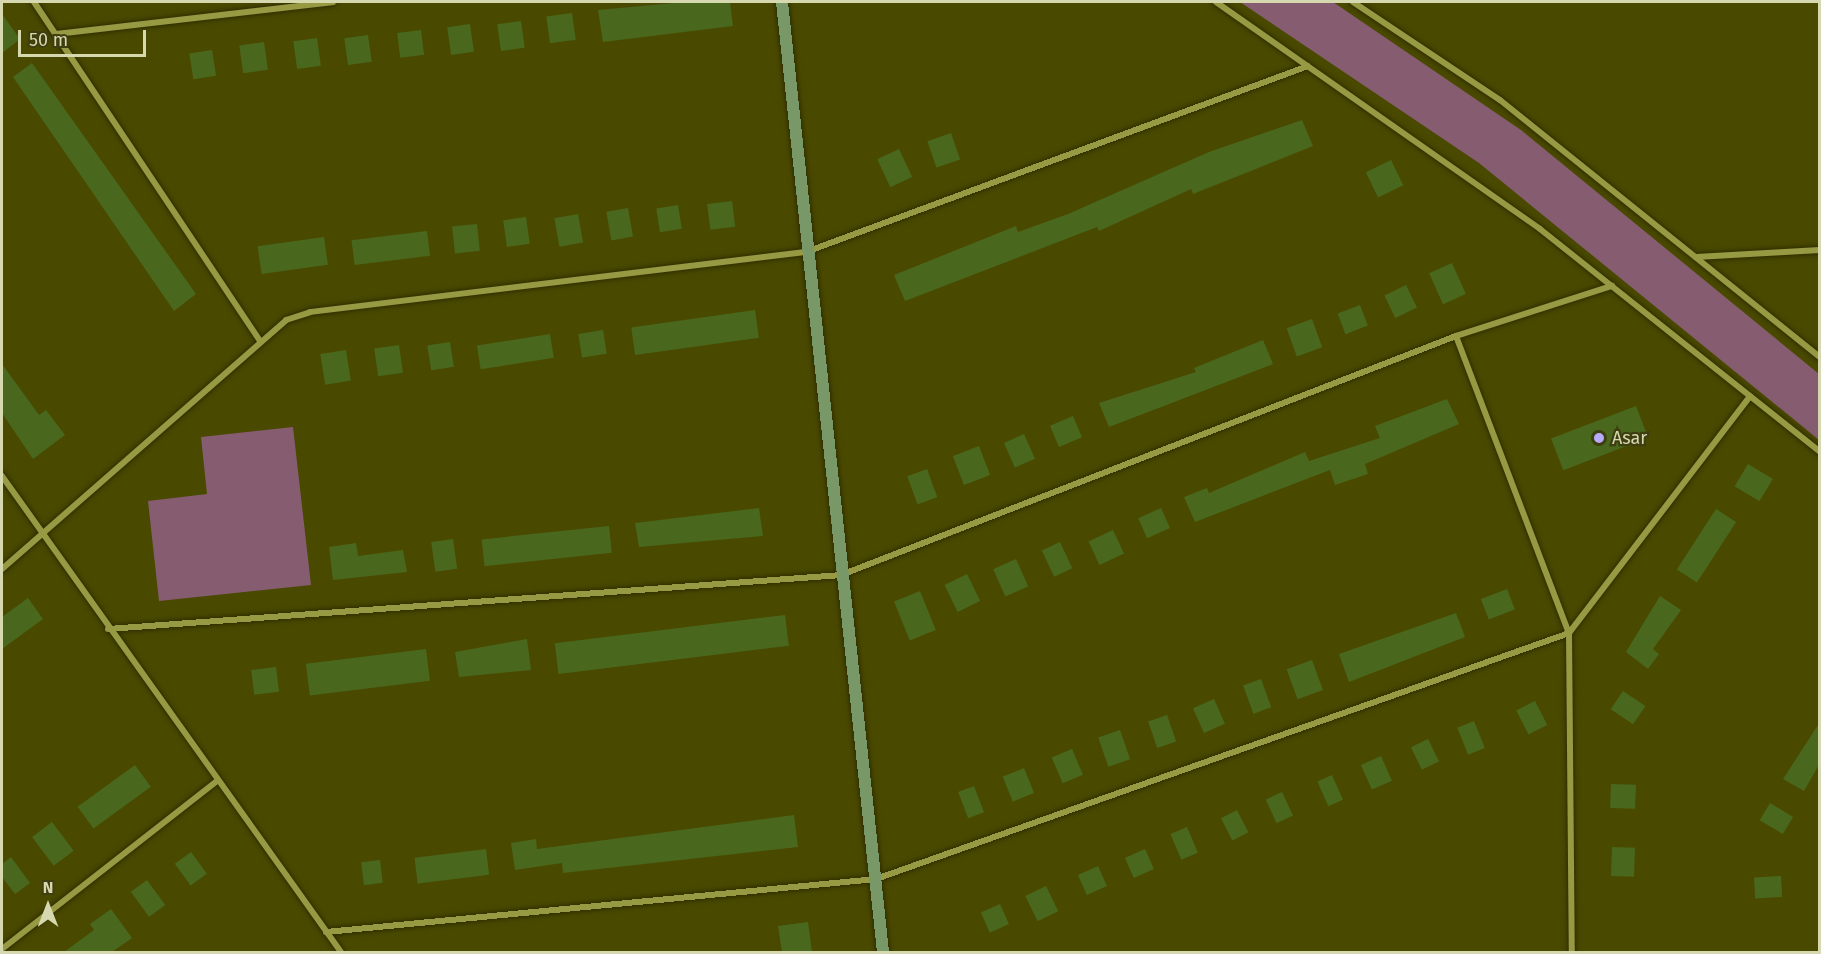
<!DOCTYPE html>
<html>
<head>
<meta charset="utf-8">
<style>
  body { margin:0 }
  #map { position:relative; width:1821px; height:954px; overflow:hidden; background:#4a4900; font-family:"Fira Sans",sans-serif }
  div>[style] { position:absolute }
  .green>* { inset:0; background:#865c70 }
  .building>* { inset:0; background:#49681d; transform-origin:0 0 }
  .roads { filter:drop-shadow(0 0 2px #2f2f00) drop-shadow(0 0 2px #2f2f00) }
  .street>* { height:6px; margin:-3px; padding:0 3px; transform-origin:3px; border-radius:3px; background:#989943 }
  .secondary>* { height:12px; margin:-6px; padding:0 6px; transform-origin:6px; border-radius:6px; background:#789868 }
  .dots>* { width:16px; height:16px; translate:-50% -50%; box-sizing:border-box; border:3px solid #3e3e10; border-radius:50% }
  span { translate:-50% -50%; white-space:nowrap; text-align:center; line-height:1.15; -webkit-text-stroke:4.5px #3e3e10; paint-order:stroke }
  .poi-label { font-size:18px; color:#d6d8af }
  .left { translate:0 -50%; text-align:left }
  .frame { position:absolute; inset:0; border:3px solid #d6d8af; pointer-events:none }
  .north { position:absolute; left:18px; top:876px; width:60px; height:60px; -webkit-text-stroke:4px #3e3e10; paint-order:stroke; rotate:0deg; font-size:16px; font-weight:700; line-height:24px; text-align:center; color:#d6d8af }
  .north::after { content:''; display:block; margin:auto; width:21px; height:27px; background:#d6d8af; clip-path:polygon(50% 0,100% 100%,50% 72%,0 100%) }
  .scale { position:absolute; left:18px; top:30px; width:128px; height:27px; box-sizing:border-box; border:3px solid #d6d8af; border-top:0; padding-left:8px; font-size:18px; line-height:21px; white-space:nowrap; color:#d6d8af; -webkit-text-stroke:4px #3e3e10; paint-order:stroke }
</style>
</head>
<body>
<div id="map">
  <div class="green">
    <div style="clip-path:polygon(1240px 2px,1333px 2px,1521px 130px,1819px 374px,1819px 440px,1479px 163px)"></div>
    <div style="clip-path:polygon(293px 427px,311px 585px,159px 601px,148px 501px,207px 494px,201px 437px)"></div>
  </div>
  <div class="building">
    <div style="clip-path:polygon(685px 2px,730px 2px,733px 26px,603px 42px,598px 10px)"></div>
    <div style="left:572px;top:13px;width:27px;height:26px;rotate:82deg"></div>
    <div style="clip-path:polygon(2px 14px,20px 39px,2px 53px)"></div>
    <div style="left:521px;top:21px;width:27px;height:24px;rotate:82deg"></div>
    <div style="left:470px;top:24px;width:28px;height:23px;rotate:82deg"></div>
    <div style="left:421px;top:30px;width:25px;height:24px;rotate:83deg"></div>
    <div style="left:368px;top:35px;width:27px;height:24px;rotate:82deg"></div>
    <div style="left:317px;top:38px;width:28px;height:24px;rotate:82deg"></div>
    <div style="left:264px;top:42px;width:28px;height:25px;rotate:82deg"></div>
    <div style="left:212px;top:50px;width:26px;height:23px;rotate:81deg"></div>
    <div style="clip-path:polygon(32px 63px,196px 294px,174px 311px,13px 77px)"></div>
    <div style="clip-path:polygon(1302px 120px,1313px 146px,1193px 194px,1191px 189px,1099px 231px,1097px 227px,905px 301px,894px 275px,1016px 226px,1018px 232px,1068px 214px,1209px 152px)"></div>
    <div style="left:951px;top:133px;width:28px;height:25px;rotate:71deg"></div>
    <div style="left:899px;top:149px;width:31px;height:24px;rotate:65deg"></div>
    <div style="left:1391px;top:160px;width:28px;height:28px;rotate:64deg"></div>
    <div style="left:732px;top:201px;width:26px;height:25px;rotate:83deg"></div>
    <div style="left:678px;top:205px;width:24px;height:22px;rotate:81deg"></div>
    <div style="left:628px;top:208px;width:29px;height:22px;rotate:80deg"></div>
    <div style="left:578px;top:214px;width:29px;height:24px;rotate:80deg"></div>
    <div style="left:526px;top:217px;width:27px;height:23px;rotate:82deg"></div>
    <div style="left:477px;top:224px;width:27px;height:25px;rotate:84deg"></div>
    <div style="left:427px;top:231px;width:25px;height:76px;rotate:83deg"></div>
    <div style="left:324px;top:237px;width:28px;height:67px;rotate:82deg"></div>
    <div style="left:1452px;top:263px;width:34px;height:25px;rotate:66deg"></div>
    <div style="left:1406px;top:285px;width:25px;height:24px;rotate:64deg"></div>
    <div style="left:1360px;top:305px;width:22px;height:24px;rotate:69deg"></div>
    <div style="left:755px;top:310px;width:28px;height:125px;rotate:82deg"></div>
    <div style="left:1312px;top:319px;width:30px;height:27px;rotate:70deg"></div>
    <div style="left:603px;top:330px;width:24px;height:25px;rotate:81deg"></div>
    <div style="left:550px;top:334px;width:24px;height:74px;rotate:81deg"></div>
    <div style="clip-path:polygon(1263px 340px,1273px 364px,1109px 427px,1099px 403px,1196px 372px,1194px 368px)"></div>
    <div style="left:450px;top:342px;width:25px;height:23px;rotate:81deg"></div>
    <div style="left:399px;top:345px;width:28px;height:25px;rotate:82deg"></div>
    <div style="left:346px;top:350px;width:31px;height:26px;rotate:81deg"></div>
    <div style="clip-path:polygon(2px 364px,39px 415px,46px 410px,65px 435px,33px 459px,2px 413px)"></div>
    <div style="clip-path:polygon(1447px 399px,1459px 424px,1365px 464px,1368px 474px,1335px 485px,1330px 470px,1195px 522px,1184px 497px,1207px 488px,1209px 493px,1305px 452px,1309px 461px,1380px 438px,1375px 426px)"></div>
    <div style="left:1636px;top:406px;width:34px;height:91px;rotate:69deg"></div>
    <div style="left:1073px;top:416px;width:23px;height:25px;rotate:67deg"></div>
    <div style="left:1024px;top:434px;width:27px;height:22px;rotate:66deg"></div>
    <div style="left:979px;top:446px;width:31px;height:28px;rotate:69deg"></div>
    <div style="left:1748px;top:464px;width:29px;height:26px;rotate:31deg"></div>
    <div style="left:927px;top:469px;width:30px;height:21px;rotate:70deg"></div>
    <div style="clip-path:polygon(759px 508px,763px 536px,639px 547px,635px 523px)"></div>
    <div style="left:1161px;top:508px;width:22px;height:25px;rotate:66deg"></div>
    <div style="left:1716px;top:509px;width:24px;height:72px;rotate:33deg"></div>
    <div style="left:609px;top:526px;width:27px;height:128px;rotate:84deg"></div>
    <div style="left:1113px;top:530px;width:26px;height:27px;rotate:65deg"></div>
    <div style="left:453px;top:539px;width:30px;height:22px;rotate:82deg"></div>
    <div style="left:1060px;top:542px;width:29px;height:20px;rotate:65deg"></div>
    <div style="clip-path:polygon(356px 543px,358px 556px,403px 550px,407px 572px,333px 580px,329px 547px)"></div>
    <div style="left:1016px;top:559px;width:30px;height:25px;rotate:66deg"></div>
    <div style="left:967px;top:574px;width:30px;height:25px;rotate:64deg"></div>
    <div style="left:1507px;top:589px;width:22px;height:28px;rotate:69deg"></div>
    <div style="left:920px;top:591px;width:42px;height:28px;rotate:68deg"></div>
    <div style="clip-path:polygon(1660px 596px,1681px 610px,1653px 649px,1659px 654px,1648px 669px,1626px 652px)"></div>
    <div style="clip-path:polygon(28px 598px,43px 619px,2px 649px,2px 617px)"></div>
    <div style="clip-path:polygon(1456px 613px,1465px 637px,1349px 682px,1339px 654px)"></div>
    <div style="left:785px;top:615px;width:31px;height:232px;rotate:83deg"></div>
    <div style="clip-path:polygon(527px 639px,531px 670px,459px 677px,455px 652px)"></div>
    <div style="left:426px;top:649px;width:32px;height:121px;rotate:83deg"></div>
    <div style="left:1312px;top:660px;width:32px;height:27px;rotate:70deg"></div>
    <div style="left:276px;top:667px;width:25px;height:25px;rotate:83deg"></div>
    <div style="left:1261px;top:679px;width:30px;height:19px;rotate:70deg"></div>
    <div style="left:1623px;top:691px;width:27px;height:22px;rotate:34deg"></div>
    <div style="left:1214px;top:699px;width:27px;height:23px;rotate:66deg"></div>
    <div style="left:1535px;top:701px;width:27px;height:21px;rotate:63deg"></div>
    <div style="left:1167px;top:715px;width:28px;height:20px;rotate:71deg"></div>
    <div style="left:1474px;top:721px;width:29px;height:18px;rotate:68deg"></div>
    <div style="clip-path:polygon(1820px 722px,1820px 763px,1804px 791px,1783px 779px)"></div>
    <div style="left:1120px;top:730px;width:31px;height:23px;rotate:71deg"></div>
    <div style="left:1428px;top:739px;width:25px;height:19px;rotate:64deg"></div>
    <div style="left:1072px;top:749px;width:28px;height:22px;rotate:67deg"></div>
    <div style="left:1381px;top:756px;width:27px;height:22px;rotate:66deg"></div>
    <div style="left:135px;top:765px;width:27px;height:71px;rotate:54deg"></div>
    <div style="left:1024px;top:768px;width:27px;height:23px;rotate:68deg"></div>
    <div style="left:1332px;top:775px;width:27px;height:16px;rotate:66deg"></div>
    <div style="left:1611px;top:784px;width:25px;height:24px;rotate:2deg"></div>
    <div style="left:974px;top:786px;width:28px;height:17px;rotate:69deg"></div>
    <div style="left:1282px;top:792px;width:26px;height:18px;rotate:65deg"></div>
    <div style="left:1770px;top:803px;width:27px;height:20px;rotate:31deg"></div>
    <div style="left:1237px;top:810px;width:25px;height:18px;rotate:63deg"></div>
    <div style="clip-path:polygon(794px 815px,798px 847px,563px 873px,562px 863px,515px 870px,511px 843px,536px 839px,537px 849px)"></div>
    <div style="left:52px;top:822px;width:36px;height:25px;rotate:53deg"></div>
    <div style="left:1187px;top:827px;width:28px;height:18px;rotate:67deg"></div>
    <div style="left:1612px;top:847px;width:23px;height:29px;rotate:2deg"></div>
    <div style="left:486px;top:849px;width:26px;height:72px;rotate:83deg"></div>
    <div style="left:1145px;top:849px;width:22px;height:22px;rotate:66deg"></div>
    <div style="left:191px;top:852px;width:27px;height:20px;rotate:54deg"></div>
    <div style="clip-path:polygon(11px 857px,30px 883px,15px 894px,2px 877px,2px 864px)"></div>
    <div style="left:380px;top:860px;width:23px;height:19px;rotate:83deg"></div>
    <div style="left:1098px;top:866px;width:22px;height:22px;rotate:66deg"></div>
    <div style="left:1781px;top:876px;width:21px;height:27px;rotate:87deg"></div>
    <div style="left:147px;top:880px;width:31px;height:20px;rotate:54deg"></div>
    <div style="left:1046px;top:886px;width:28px;height:23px;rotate:64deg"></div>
    <div style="left:1000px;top:904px;width:22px;height:21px;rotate:66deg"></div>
    <div style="clip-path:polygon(111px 909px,132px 938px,112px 952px,64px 952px,94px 930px,90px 924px)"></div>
    <div style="clip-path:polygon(808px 922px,812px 952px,782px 952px,778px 926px)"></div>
  </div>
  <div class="roads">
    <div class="street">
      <div style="left:34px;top:2px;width:407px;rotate:56.3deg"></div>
      <div style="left:1216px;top:2px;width:396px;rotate:35deg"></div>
      <div style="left:1540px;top:229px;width:358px;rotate:38.5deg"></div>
      <div style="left:1353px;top:2px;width:177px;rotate:33.7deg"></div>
      <div style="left:1500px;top:100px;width:410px;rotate:38.8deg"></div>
      <div style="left:57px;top:34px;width:278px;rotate:-6.6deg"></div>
      <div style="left:1696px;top:257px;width:124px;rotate:-3.2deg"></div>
      <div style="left:1456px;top:336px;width:318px;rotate:69.2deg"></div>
      <div style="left:1569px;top:633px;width:319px;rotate:89.5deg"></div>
      <div style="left:2px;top:476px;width:584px;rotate:54.54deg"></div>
      <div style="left:2px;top:569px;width:378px;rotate:-41.2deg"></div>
      <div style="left:286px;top:320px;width:25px;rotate:-18deg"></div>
      <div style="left:310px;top:312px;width:500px;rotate:-6.9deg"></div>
      <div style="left:806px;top:252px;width:535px;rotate:-20.33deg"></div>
      <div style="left:108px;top:629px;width:735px;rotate:-4.21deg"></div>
      <div style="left:841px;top:575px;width:660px;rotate:-21.24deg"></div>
      <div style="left:1456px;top:336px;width:164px;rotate:-17.8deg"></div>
      <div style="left:326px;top:932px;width:553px;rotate:-5.5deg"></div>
      <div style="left:876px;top:879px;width:735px;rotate:-19.54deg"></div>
      <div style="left:1569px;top:633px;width:298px;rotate:-52.6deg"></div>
      <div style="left:2px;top:949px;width:273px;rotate:-38deg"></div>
    </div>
    <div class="secondary">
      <div style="left:782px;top:2px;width:955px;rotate:83.93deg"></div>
    </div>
  </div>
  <div class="dots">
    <div style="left:1599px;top:438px;background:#b6acf8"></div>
  </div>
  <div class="poi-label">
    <span class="left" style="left:1612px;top:438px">Asar</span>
  </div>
  <div class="frame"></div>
  <div class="north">N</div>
  <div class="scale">50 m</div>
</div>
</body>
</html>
